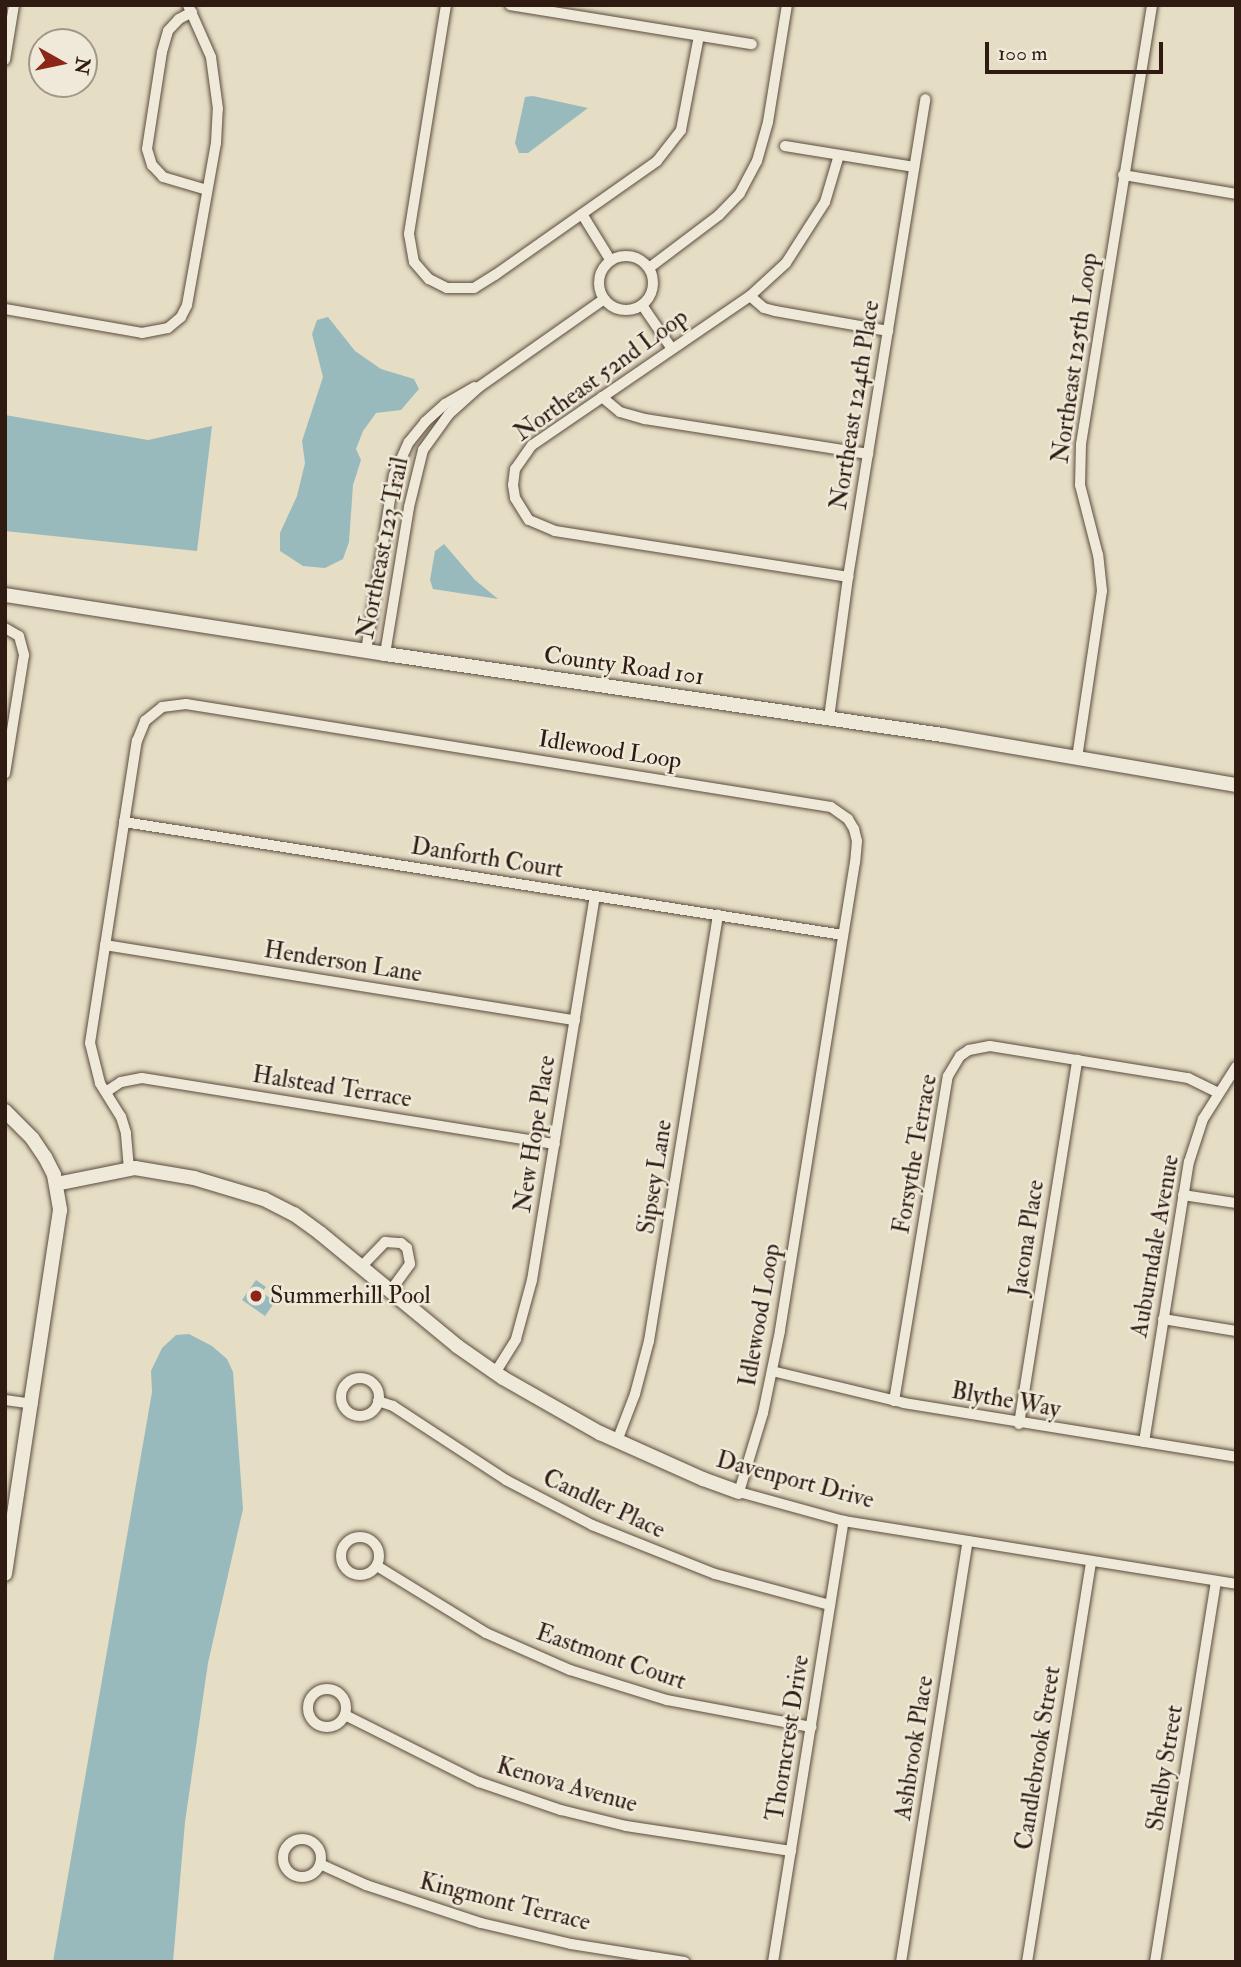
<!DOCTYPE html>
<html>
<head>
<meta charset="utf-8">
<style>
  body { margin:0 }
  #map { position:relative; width:1241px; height:1967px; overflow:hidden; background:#e5ddc4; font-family:"IM FELL Double Pica",serif }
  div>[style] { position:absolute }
  .water>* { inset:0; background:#99babd }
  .roads { filter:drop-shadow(0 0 2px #5c4c3e) drop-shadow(0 0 2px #5c4c3e) }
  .street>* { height:10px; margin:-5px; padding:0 5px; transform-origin:5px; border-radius:5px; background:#eee9d9 }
  .street>.ring { margin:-5px; padding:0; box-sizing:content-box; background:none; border:10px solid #eee9d9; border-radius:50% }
  .secondary>* { height:14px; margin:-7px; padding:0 7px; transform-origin:7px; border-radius:7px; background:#eee9d9 }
  .dots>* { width:19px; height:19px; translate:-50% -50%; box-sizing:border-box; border:4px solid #eee9d9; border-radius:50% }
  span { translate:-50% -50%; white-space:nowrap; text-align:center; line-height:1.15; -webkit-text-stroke:5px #eee9d9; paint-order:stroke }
  .street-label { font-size:24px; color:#2f1b12 }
  .poi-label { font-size:24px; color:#2f1b12 }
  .left { translate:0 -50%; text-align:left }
  .frame { position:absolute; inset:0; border:7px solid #2f1b12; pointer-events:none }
  .north { position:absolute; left:28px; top:28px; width:70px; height:70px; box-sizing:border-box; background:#eee9d9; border:2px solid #a29789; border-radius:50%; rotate:99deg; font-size:19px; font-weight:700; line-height:28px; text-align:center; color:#2f1b12 }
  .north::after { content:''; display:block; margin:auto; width:24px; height:32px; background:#8f2418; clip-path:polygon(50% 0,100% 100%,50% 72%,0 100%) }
  .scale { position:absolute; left:985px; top:42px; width:178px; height:32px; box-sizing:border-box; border:4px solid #2f1b12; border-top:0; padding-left:9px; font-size:21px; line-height:24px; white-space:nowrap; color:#2f1b12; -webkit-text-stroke:5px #eee9d9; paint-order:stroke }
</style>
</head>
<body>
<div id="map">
  <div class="water">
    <div style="clip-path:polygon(533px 96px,588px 108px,528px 153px,519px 153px,515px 143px,525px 97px)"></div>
    <div style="clip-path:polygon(328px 317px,355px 351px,381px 369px,414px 379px,419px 389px,401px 410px,376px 413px,363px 431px,356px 449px,361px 460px,353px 485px,349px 542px,343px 559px,325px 568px,303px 566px,280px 551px,280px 533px,297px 496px,305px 463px,302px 441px,323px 377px,312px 334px,317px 320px)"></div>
    <div style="clip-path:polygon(5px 415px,148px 440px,212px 426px,197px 551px,5px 531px)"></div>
    <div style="clip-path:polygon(444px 544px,475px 580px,498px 599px,433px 589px,430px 580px,435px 551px)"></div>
    <div style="clip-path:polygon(256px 1280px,266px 1287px,262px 1292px,275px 1302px,265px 1316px,242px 1300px)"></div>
    <div style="clip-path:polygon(189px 1334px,212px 1346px,227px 1359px,233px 1372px,243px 1509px,208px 1663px,185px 1822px,173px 1962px,53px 1962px,152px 1392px,151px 1371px,162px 1348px,176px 1335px)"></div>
  </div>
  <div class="roads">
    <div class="street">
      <div style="left:446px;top:5px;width:232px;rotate:99.2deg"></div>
      <div style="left:409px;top:234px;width:28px;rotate:80deg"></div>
      <div style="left:414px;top:262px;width:23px;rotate:49deg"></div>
      <div style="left:429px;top:279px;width:20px;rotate:27deg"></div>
      <div style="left:447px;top:288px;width:27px"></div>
      <div style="left:474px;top:288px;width:25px;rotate:-32deg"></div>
      <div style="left:495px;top:275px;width:198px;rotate:-35.1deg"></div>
      <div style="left:657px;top:161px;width:39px;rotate:-52deg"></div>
      <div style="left:681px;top:130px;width:96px;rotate:-79.2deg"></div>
      <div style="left:510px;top:5px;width:245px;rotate:9.2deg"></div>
      <div style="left:192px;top:12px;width:15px;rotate:152deg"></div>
      <div style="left:179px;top:19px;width:16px;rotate:133deg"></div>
      <div style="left:168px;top:31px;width:22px;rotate:106deg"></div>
      <div style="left:162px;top:52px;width:98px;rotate:98.8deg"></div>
      <div style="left:147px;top:149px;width:17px;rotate:73deg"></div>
      <div style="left:152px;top:165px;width:16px;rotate:47deg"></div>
      <div style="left:163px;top:177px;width:46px;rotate:16.5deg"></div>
      <div style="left:5px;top:60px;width:56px;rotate:-80.7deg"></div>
      <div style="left:785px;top:146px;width:131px;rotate:9.2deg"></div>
      <div style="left:839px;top:155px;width:49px;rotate:106.6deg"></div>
      <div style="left:825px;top:202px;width:72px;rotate:122.6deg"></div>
      <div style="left:786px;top:263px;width:49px;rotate:137.5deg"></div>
      <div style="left:750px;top:296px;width:264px;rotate:145.6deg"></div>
      <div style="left:532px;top:445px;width:29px;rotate:125deg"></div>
      <div style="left:515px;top:469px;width:16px;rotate:97deg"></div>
      <div style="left:513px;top:485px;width:13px;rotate:81deg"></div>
      <div style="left:515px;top:498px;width:26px;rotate:58deg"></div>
      <div style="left:529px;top:520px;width:28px;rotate:23deg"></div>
      <div style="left:555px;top:531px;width:297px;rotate:8.9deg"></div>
      <div style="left:1123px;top:175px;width:115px;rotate:9.5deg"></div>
      <div style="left:582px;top:214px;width:55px;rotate:58.3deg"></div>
      <div class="ring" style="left:599px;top:256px;width:44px;height:44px"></div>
      <div style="left:649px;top:268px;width:88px;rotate:-37.1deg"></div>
      <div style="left:719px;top:215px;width:30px;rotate:-46deg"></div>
      <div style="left:740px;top:193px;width:36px;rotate:-62deg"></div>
      <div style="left:757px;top:161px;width:41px;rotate:-74.2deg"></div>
      <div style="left:768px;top:122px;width:119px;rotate:-80.8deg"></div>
      <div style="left:750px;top:296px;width:18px;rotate:41deg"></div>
      <div style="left:764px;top:308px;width:11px;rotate:15deg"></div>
      <div style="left:775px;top:311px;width:115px;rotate:10deg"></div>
      <div style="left:642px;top:305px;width:53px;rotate:55.7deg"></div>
      <div style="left:5px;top:309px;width:139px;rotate:9.9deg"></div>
      <div style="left:142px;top:333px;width:26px;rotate:-11deg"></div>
      <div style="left:168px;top:328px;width:17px;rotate:-40deg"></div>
      <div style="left:181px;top:317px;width:13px;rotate:-63deg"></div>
      <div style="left:187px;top:305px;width:51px;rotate:-79.8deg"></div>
      <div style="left:196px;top:255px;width:114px;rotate:-79.9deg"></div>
      <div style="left:216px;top:143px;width:34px;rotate:-87deg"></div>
      <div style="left:218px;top:109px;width:52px;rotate:-97.7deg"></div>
      <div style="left:211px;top:57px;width:57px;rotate:-113.9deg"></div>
      <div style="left:602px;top:397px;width:23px;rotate:40deg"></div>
      <div style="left:620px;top:412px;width:26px;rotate:16deg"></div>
      <div style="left:645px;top:419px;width:226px;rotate:8.9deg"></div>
      <div style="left:5px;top:628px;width:16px;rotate:30deg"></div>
      <div style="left:19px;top:636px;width:20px;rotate:75deg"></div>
      <div style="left:24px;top:655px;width:120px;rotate:99.1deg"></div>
      <div style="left:366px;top:651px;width:178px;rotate:-81deg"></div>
      <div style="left:394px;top:475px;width:36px;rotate:-66deg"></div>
      <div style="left:409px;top:442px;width:26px;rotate:-51deg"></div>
      <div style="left:425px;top:422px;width:27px;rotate:-42deg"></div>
      <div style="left:445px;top:404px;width:34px;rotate:-30deg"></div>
      <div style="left:385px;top:654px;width:149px;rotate:-80.7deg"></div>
      <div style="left:409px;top:507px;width:59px;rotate:-76.2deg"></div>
      <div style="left:423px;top:450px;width:44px;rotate:-54.2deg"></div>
      <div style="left:449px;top:414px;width:40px;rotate:-42deg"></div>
      <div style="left:479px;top:387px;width:153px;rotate:-35.1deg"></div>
      <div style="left:829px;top:718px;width:142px;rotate:-82.3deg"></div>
      <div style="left:848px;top:577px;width:484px;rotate:-80.8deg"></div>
      <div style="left:1077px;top:758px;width:169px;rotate:-81.5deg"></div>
      <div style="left:1102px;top:591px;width:36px;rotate:-96deg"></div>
      <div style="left:1098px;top:555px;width:72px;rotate:-104.4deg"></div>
      <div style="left:1080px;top:485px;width:41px;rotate:-88.6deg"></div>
      <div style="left:1081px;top:444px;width:445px;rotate:-80.8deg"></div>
      <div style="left:124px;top:822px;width:728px;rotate:8.93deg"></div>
      <div style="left:105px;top:945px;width:476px;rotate:9.1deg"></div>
      <div style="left:106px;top:1092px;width:18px;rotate:-34deg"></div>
      <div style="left:121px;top:1082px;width:21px;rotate:-11deg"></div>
      <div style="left:142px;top:1078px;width:418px;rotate:9.1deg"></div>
      <div style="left:129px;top:1169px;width:36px;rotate:-95deg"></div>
      <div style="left:126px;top:1133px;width:17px;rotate:-107deg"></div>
      <div style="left:121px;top:1117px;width:40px;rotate:-122deg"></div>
      <div style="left:100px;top:1083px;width:41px;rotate:-104deg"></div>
      <div style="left:90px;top:1043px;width:306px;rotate:-81.2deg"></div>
      <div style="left:137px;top:741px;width:22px;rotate:-68deg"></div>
      <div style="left:145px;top:721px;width:22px;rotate:-39deg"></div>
      <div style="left:162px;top:707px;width:24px;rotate:-7deg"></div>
      <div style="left:186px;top:704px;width:653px;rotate:9.07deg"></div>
      <div style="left:831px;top:807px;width:21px;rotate:35deg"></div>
      <div style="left:848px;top:819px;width:12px;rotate:59deg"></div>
      <div style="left:854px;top:829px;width:12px;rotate:76deg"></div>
      <div style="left:857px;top:841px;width:21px;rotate:95deg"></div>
      <div style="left:855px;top:862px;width:475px;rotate:99.1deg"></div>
      <div style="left:780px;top:1331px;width:84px;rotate:101.7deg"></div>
      <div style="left:763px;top:1413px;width:83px;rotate:106.9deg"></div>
      <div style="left:739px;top:1492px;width:109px;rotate:15.4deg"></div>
      <div style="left:844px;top:1521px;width:397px;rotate:9.1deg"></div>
      <div style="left:1183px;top:1195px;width:54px;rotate:8.6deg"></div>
      <div style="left:361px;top:1267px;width:35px;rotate:-46deg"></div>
      <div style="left:385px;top:1242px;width:16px;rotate:4deg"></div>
      <div style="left:401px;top:1243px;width:8px;rotate:40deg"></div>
      <div style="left:407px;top:1248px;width:16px;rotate:79deg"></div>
      <div style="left:410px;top:1264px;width:34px;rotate:126deg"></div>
      <div style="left:1163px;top:1319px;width:74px;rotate:9.3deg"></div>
      <div style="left:772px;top:1371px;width:136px;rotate:13.6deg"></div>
      <div style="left:904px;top:1403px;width:336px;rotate:9.2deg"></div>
      <div style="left:495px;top:1373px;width:40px;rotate:-58deg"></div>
      <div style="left:516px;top:1339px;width:61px;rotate:-74.8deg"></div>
      <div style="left:532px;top:1280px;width:389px;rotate:-80.7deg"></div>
      <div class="ring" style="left:341px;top:1378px;width:28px;height:28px"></div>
      <div style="left:5px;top:1400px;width:28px;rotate:8deg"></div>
      <div style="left:378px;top:1401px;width:16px;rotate:18deg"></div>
      <div style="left:393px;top:1406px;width:135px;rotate:33.2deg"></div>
      <div style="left:506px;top:1480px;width:97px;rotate:27.6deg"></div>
      <div style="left:592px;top:1525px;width:132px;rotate:21.7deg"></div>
      <div style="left:715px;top:1574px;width:119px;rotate:15.1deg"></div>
      <div style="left:894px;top:1401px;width:329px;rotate:-80.6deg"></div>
      <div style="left:948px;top:1076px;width:23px;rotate:-59deg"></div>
      <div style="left:960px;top:1056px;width:11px;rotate:-34deg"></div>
      <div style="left:969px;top:1050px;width:21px;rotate:-11deg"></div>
      <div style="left:990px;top:1046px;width:201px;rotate:9.2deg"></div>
      <div style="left:1188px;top:1078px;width:34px;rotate:26deg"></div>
      <div style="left:1019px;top:1424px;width:369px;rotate:-80.9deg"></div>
      <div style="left:617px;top:1441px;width:50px;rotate:-69deg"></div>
      <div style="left:635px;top:1394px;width:55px;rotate:-75.2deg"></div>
      <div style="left:649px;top:1341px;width:432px;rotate:-80.8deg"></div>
      <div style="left:1144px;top:1442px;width:284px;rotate:-80.9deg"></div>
      <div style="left:1189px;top:1162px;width:45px;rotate:-72deg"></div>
      <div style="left:1203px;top:1119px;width:62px;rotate:-57.6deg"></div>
      <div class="ring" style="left:341px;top:1537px;width:28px;height:28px"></div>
      <div style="left:377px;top:1566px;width:128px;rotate:31.6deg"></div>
      <div style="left:486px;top:1633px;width:92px;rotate:23.8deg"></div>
      <div style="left:570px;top:1670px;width:102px;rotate:17.2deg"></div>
      <div style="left:667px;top:1700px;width:147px;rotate:10.6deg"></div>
      <div class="ring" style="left:308px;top:1689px;width:28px;height:28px"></div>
      <div style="left:345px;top:1715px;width:150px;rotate:26.6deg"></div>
      <div style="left:479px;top:1782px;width:87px;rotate:18.9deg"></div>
      <div style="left:561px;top:1810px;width:67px;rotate:13.8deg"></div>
      <div style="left:626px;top:1826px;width:167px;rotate:8.6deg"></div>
      <div class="ring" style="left:283px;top:1839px;width:28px;height:28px"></div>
      <div style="left:320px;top:1864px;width:51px;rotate:24.5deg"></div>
      <div style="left:366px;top:1885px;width:121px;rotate:18.3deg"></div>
      <div style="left:481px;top:1923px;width:92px;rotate:13.1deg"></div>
      <div style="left:571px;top:1944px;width:115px;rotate:9deg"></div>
      <div style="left:773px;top:1962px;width:447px;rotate:-80.9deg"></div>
      <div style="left:901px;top:1962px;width:426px;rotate:-81deg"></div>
      <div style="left:1027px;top:1962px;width:406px;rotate:-80.9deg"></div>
      <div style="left:1155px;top:1962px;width:386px;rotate:-80.9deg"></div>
    </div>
    <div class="secondary">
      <div style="left:5px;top:595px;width:385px;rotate:8.8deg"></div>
      <div style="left:385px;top:654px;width:564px;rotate:8.26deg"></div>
      <div style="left:943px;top:735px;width:297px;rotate:9.7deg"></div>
      <div style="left:5px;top:1111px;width:38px;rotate:45deg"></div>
      <div style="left:32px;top:1138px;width:23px;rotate:56deg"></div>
      <div style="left:45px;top:1157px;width:20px;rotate:63deg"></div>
      <div style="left:54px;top:1175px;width:36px;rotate:80deg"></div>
      <div style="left:60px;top:1210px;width:368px;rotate:98.6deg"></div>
      <div style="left:56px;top:1184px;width:81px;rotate:-11.4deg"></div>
      <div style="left:135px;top:1168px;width:60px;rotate:9.6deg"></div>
      <div style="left:194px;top:1178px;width:73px;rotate:16.7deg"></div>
      <div style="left:264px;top:1199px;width:34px;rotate:27deg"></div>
      <div style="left:294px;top:1214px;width:32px;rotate:36deg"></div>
      <div style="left:320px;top:1233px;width:178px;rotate:39.5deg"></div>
      <div style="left:457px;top:1346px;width:56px;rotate:34.8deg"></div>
      <div style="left:503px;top:1378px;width:112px;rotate:29.6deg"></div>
      <div style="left:600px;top:1433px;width:113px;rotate:24.1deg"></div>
      <div style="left:703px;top:1479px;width:38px;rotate:20deg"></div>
    </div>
  </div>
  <div class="dots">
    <div style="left:256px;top:1296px;background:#8f2418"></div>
  </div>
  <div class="street-label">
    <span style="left:1075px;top:358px;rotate:-82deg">Northeast 125th Loop</span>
    <span style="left:601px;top:375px;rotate:-36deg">Northeast 52nd Loop</span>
    <span style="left:855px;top:405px;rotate:-81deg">Northeast 124th Place</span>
    <span style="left:383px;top:548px;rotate:-79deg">Northeast 123 Trail</span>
    <span style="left:624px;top:666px;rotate:8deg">County Road 101</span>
    <span style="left:610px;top:750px;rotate:9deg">Idlewood Loop</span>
    <span style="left:487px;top:858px;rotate:9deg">Danforth Court</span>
    <span style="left:343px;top:962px;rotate:9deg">Henderson Lane</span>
    <span style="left:332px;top:1087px;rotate:9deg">Halstead Terrace</span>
    <span style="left:535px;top:1134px;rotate:-81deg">New Hope Place</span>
    <span style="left:915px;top:1154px;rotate:-80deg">Forsythe Terrace</span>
    <span style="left:655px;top:1177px;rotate:-81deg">Sipsey Lane</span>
    <span style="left:1027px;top:1238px;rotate:-81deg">Jacona Place</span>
    <span style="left:1155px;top:1246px;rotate:-80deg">Auburndale Avenue</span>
    <span style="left:760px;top:1315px;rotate:-80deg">Idlewood Loop</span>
    <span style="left:1006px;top:1400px;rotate:10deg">Blythe Way</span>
    <span style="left:795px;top:1480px;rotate:15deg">Davenport Drive</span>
    <span style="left:604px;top:1504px;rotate:25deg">Candler Place</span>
    <span style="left:611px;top:1657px;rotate:19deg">Eastmont Court</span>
    <span style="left:788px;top:1738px;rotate:-81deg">Thorncrest Drive</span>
    <span style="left:914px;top:1748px;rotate:-81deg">Ashbrook Place</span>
    <span style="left:1038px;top:1758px;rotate:-81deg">Candlebrook Street</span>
    <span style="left:1165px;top:1768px;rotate:-81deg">Shelby Street</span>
    <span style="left:567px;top:1785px;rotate:16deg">Kenova Avenue</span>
    <span style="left:505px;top:1902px;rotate:14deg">Kingmont Terrace</span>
  </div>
  <div class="poi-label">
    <span class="left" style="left:270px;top:1296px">Summerhill Pool</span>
  </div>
  <div class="frame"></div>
  <div class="north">N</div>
  <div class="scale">100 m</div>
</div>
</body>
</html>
